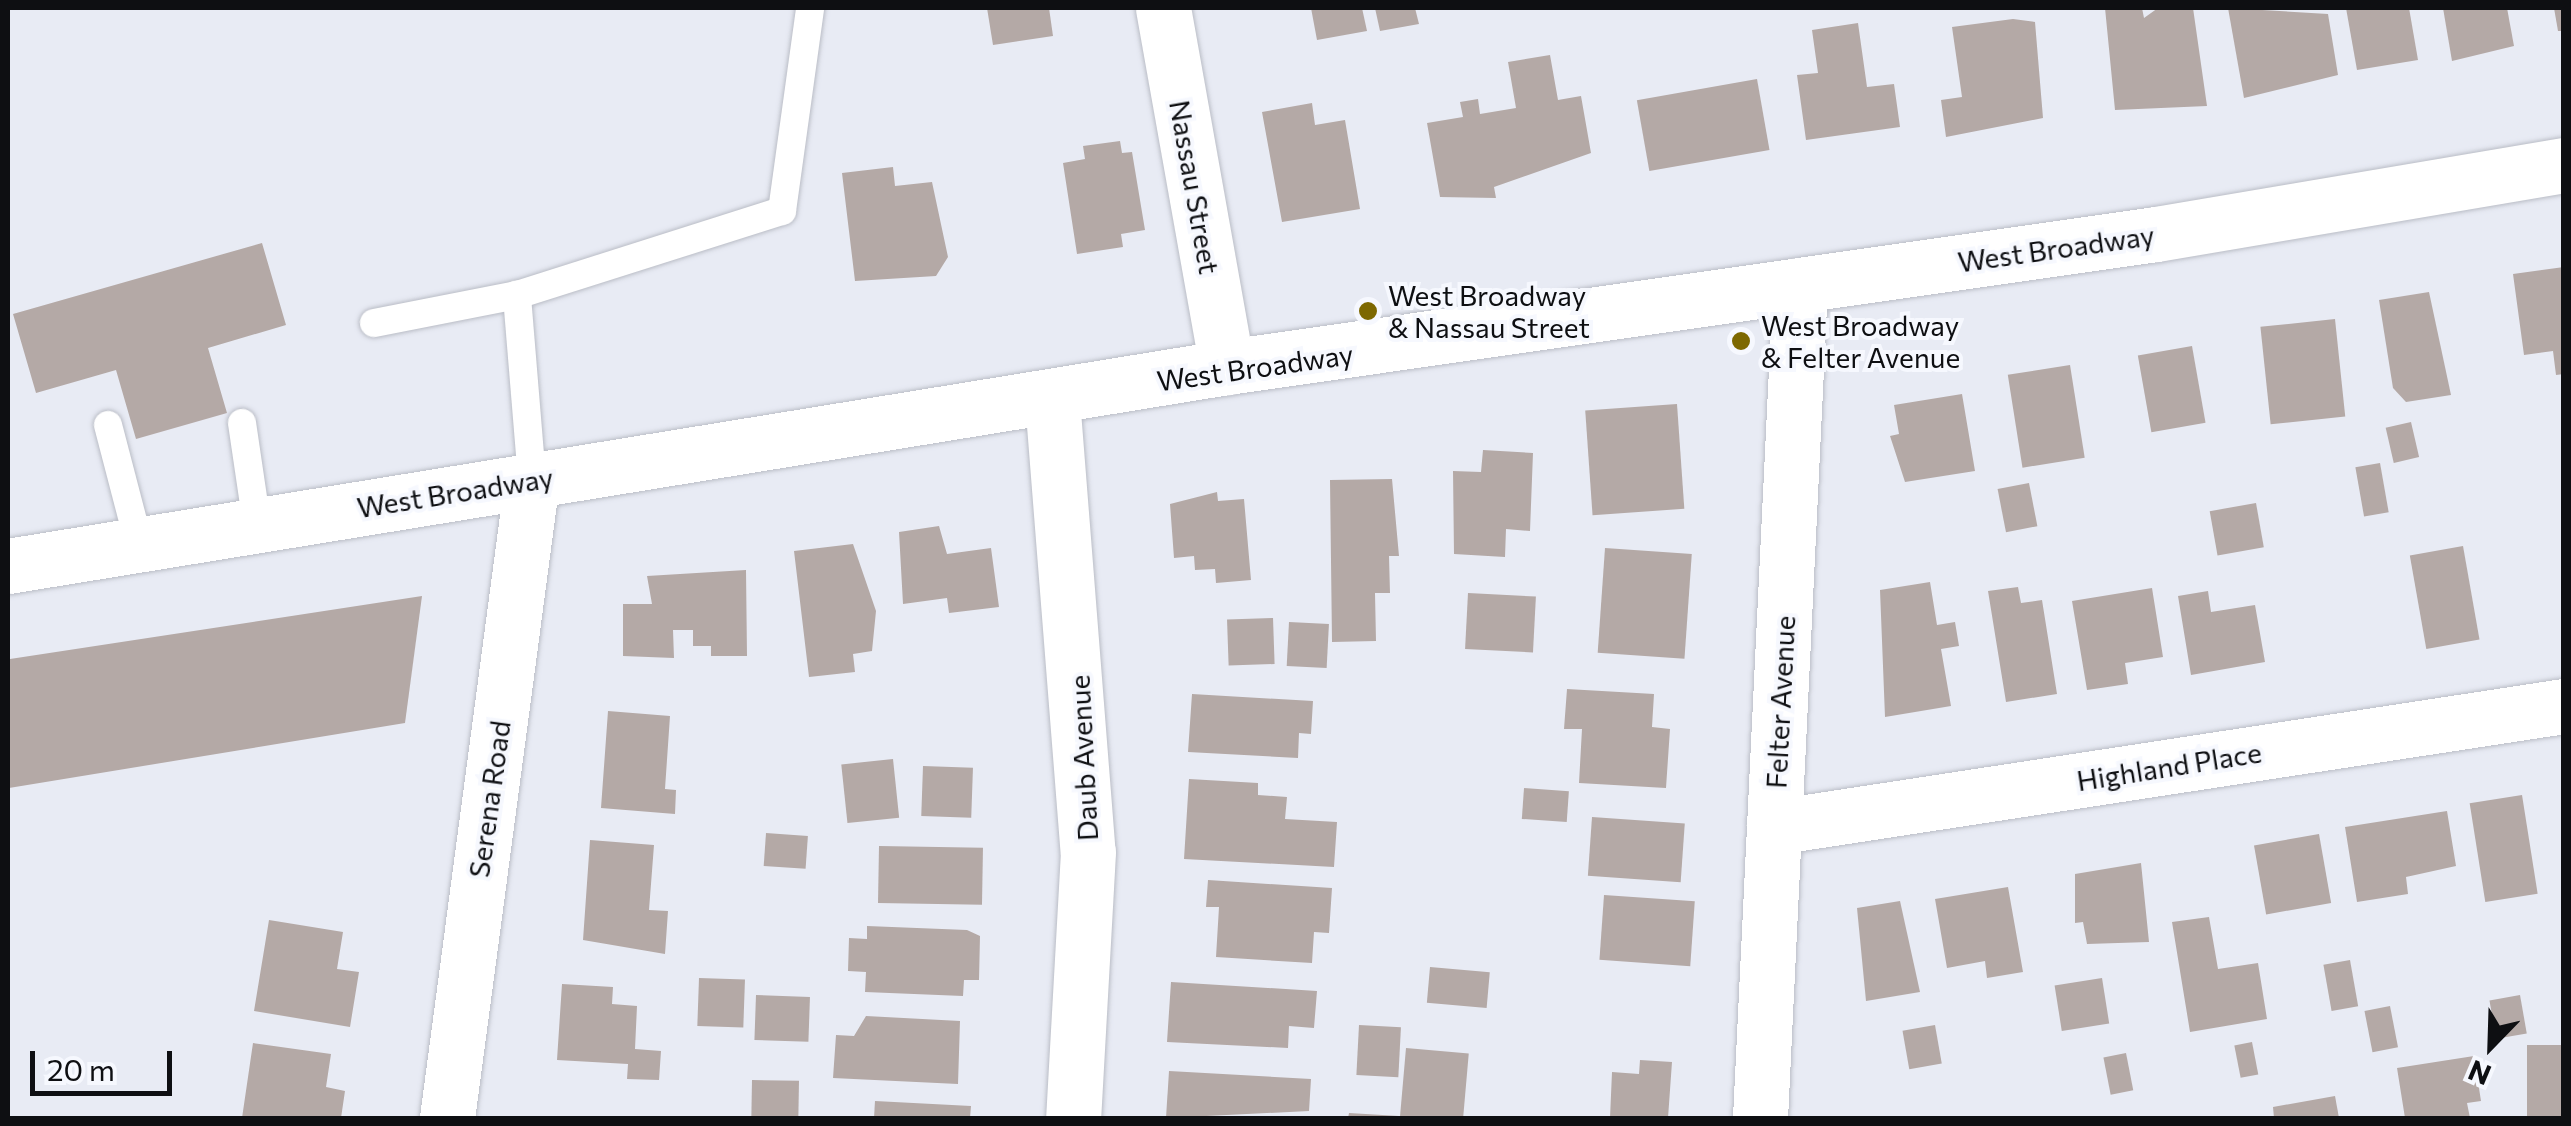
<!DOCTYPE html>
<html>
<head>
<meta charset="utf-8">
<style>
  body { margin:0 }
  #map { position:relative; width:2571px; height:1126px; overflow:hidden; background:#e8ebf4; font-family:Commissioner,sans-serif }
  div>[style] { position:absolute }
  .building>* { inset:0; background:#b4a9a6; transform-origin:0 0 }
  .roads { filter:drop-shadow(0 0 2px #babdc6) drop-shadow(0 0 2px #babdc6) }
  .service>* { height:28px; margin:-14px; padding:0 14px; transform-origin:14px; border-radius:14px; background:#fff }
  .minor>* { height:55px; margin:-27.5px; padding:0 27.5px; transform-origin:27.5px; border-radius:27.5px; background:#fff }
  .secondary>* { height:55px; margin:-27.5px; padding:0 27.5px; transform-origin:27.5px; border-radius:27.5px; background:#fff }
  .dots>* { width:28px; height:28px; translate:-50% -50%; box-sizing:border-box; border:5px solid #f6f8fe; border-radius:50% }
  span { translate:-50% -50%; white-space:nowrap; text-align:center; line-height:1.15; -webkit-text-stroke:8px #f6f8fe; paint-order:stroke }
  .street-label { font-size:28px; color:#0e0f12 }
  .poi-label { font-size:28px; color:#0e0f12 }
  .left { translate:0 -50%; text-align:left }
  .frame { position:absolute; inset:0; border:10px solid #0e0f12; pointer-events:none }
  .north { position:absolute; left:2441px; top:996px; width:100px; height:100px; -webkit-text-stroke:8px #f6f8fe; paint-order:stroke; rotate:203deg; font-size:28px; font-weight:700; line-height:40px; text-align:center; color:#0e0f12 }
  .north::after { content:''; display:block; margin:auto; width:35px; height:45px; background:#0e0f12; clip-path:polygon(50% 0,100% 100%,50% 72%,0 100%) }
  .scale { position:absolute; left:30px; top:1051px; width:142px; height:45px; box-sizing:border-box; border:5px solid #0e0f12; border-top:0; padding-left:12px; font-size:30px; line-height:35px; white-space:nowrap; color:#0e0f12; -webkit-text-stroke:8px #f6f8fe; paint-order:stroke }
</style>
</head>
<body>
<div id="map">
  <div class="building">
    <div style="clip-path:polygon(987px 8px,1049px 8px,1053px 36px,993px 45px)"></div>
    <div style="clip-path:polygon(1311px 8px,1362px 8px,1367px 31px,1317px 40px)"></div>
    <div style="clip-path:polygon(1375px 8px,1415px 8px,1419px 24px,1380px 31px)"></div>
    <div style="clip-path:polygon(2105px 8px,2142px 8px,2144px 18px,2158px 8px,2193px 8px,2207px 106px,2115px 110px)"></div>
    <div style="clip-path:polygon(2228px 8px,2328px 14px,2338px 75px,2244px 98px)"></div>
    <div style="clip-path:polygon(2346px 8px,2409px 8px,2418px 60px,2357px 70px)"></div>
    <div style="clip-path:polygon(2443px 8px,2507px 8px,2514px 46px,2452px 61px)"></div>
    <div style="clip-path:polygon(2554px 8px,2564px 8px,2564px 31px,2558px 31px)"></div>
    <div style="clip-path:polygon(2013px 19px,2035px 22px,2043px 118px,1946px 137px,1941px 100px,1962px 97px,1952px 27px)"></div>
    <div style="clip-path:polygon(1858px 23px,1867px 87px,1894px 84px,1900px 127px,1806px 140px,1797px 75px,1818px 73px,1812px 30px)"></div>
    <div style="clip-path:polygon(1550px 55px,1558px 100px,1581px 96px,1591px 153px,1494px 187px,1496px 198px,1440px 197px,1427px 123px,1463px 117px,1460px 102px,1478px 99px,1480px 114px,1516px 108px,1508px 62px)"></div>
    <div style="left:1757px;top:79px;width:72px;height:122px;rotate:80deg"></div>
    <div style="clip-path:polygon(1312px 103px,1315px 125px,1345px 120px,1360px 209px,1282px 222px,1262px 112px)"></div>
    <div style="clip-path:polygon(1120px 141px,1122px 153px,1132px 152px,1145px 230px,1121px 234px,1123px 247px,1077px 254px,1063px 163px,1085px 159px,1083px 146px)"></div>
    <div style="clip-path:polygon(893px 167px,895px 186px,932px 182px,948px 257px,936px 276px,855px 281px,842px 173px)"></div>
    <div style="clip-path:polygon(262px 243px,286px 325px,208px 348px,227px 413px,136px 439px,116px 370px,36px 393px,13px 314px)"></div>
    <div style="clip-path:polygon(2564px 267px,2564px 374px,2556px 375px,2553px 351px,2524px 355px,2513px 274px)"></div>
    <div style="clip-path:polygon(2429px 292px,2451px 395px,2406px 402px,2393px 388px,2379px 300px)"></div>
    <div style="left:2335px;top:319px;width:98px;height:75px;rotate:84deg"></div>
    <div style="left:2192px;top:346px;width:78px;height:55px;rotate:80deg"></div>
    <div style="left:2070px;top:365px;width:94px;height:63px;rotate:81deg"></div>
    <div style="clip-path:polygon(1962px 394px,1975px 471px,1905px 482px,1890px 436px,1899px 434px,1894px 405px)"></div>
    <div style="left:1677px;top:404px;width:105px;height:92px;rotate:86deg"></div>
    <div style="left:2411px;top:422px;width:36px;height:26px;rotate:77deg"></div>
    <div style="clip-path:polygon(1483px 450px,1533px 453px,1530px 531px,1506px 529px,1505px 557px,1454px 554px,1453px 471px,1481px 472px)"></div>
    <div style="left:2380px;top:463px;width:50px;height:25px;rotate:80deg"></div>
    <div style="clip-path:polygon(1392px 479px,1399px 556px,1389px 556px,1390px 593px,1375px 593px,1376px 641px,1332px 642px,1330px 480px)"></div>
    <div style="left:2029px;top:483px;width:44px;height:32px;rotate:79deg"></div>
    <div style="clip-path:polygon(1217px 492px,1218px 501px,1244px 499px,1251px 580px,1216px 583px,1215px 569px,1195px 570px,1194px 556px,1174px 558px,1170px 504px)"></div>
    <div style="left:2256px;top:503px;width:45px;height:47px;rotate:80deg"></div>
    <div style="clip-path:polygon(939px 526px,947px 554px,991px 548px,999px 607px,949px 613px,947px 598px,903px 604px,899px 532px)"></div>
    <div style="clip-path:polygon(853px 544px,876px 611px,872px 651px,853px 654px,855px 672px,809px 677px,794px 551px)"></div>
    <div style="left:2463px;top:546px;width:95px;height:54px;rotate:80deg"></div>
    <div style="left:1605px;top:548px;width:87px;height:105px;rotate:4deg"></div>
    <div style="clip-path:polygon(746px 570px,747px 656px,711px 656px,711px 646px,693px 646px,693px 630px,673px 630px,674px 658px,623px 656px,623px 604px,652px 604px,647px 576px)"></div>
    <div style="clip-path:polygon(1930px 582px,1937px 625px,1955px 622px,1959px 646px,1941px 649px,1951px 706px,1885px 717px,1880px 590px)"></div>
    <div style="clip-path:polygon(2018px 587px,2021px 603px,2042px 600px,2057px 694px,2006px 702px,1988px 591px)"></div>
    <div style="clip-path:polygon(2152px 588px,2163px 657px,2125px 663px,2128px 684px,2087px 690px,2072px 601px)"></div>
    <div style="clip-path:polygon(2208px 591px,2211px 612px,2255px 605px,2265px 662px,2191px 675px,2178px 596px)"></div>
    <div style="left:1468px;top:593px;width:68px;height:56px;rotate:3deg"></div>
    <div style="clip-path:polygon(422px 596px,405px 723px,9px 788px,10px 659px)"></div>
    <div style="left:1273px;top:618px;width:46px;height:46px;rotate:88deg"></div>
    <div style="left:1289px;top:622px;width:40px;height:44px;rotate:3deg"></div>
    <div style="clip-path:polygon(1567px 689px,1654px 694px,1652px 727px,1670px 729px,1666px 788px,1579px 783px,1582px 729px,1564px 729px)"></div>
    <div style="clip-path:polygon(1192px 694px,1313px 701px,1311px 734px,1299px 733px,1298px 758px,1188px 752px)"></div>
    <div style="clip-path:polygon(608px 711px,670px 716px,665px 789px,676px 790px,675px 814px,601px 808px)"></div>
    <div style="left:893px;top:759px;width:59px;height:52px;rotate:84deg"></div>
    <div style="left:923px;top:766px;width:50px;height:50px;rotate:2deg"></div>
    <div style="clip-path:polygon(1189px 779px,1258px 783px,1258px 795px,1287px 797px,1285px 819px,1337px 822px,1334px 867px,1184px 859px)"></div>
    <div style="left:1524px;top:788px;width:45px;height:31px;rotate:4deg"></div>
    <div style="left:2522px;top:795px;width:100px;height:53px;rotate:81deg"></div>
    <div style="clip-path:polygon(2447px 811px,2456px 866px,2406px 877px,2408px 894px,2357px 902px,2345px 827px)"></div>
    <div style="left:1592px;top:817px;width:93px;height:59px;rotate:4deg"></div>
    <div style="left:766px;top:833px;width:42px;height:33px;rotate:4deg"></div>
    <div style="left:2319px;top:834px;width:70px;height:66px;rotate:80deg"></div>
    <div style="clip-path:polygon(590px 840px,654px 845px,649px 910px,668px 911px,665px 954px,583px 940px)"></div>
    <div style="left:879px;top:846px;width:104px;height:57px;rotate:1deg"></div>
    <div style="clip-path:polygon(2141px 863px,2149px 942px,2087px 944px,2083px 922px,2075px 923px,2075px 874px)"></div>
    <div style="clip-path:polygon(1208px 880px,1332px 888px,1329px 933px,1314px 932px,1312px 963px,1216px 957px,1219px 907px,1206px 907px)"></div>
    <div style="clip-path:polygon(2008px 887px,2023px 972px,1987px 978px,1985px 961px,1947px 968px,1935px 899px)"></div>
    <div style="left:1604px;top:895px;width:91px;height:65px;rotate:4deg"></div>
    <div style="clip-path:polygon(1900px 901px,1920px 992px,1866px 1001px,1857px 908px)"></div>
    <div style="clip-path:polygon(2209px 917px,2218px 969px,2258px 963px,2267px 1019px,2190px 1032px,2172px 922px)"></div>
    <div style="clip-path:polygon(269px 920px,343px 932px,337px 969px,359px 972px,350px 1027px,254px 1011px)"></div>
    <div style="clip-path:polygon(867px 926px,967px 930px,980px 936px,979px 980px,964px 980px,963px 996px,865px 992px,866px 972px,848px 971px,849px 938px,867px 939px)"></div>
    <div style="left:2350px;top:960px;width:47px;height:27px;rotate:80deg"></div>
    <div style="left:1430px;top:967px;width:60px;height:36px;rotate:5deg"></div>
    <div style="left:699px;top:978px;width:46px;height:48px;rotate:2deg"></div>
    <div style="left:2102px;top:978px;width:46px;height:48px;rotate:81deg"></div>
    <div style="clip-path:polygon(1171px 982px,1317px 991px,1314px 1028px,1289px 1026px,1288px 1048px,1167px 1042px)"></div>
    <div style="clip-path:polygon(562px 984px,613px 987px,612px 1004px,637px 1006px,635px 1049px,661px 1051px,659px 1080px,627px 1079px,628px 1064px,557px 1060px)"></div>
    <div style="left:756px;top:995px;width:54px;height:45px;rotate:2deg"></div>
    <div style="left:2520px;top:995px;width:39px;height:31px;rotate:80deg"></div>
    <div style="left:2390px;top:1006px;width:42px;height:26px;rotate:79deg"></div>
    <div style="clip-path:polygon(866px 1016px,960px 1021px,958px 1084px,833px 1078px,836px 1035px,854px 1036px)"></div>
    <div style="left:1359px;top:1025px;width:42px;height:50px;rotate:3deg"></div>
    <div style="left:1935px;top:1025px;width:39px;height:33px;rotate:80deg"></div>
    <div style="left:2252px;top:1042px;width:33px;height:18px;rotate:79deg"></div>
    <div style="clip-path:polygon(253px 1043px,331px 1054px,326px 1087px,345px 1091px,341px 1118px,242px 1118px)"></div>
    <div style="left:2564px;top:1045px;width:73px;height:37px;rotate:90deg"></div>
    <div style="left:1406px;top:1048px;width:63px;height:69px;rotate:5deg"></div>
    <div style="left:2126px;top:1053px;width:38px;height:23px;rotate:79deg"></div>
    <div style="clip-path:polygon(2474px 1056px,2481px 1101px,2467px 1103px,2470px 1118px,2405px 1118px,2397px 1068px)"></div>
    <div style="clip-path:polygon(1640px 1060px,1672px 1062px,1668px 1118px,1610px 1118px,1612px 1072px,1639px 1074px)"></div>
    <div style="clip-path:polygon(1169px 1071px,1311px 1079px,1309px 1111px,1166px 1118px)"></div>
    <div style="left:752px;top:1080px;width:47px;height:38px;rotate:1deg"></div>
    <div style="clip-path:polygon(2335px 1096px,2339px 1118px,2274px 1118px,2273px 1107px)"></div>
    <div style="clip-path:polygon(875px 1101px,971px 1106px,970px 1118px,874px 1118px)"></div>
    <div style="clip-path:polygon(1349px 1113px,1399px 1116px,1399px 1118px,1348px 1118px)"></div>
  </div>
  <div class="roads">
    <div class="service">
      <div style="left:374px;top:323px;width:146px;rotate:-11.1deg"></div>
      <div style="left:242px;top:423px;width:102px;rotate:81.6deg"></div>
      <div style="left:108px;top:425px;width:123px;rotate:75.4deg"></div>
      <div style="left:532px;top:479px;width:185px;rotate:-94.7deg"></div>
      <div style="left:517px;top:295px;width:278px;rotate:-17.6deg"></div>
      <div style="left:782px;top:211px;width:205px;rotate:-82.1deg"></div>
    </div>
    <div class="minor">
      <div style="left:1163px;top:8px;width:365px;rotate:79.9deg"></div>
      <div style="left:1052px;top:399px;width:454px;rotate:85.5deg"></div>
      <div style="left:1088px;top:852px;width:266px;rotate:93.2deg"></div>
      <div style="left:1774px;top:827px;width:799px;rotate:-8.71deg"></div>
      <div style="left:447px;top:1118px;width:645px;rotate:-82.42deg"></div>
      <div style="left:1760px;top:1118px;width:834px;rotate:-87.25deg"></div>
    </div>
    <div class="secondary">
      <div style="left:8px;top:566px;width:1235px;rotate:-9.27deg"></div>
      <div style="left:1227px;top:367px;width:938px;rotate:-8.15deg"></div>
      <div style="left:2156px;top:234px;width:414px;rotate:-9.6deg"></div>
    </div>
  </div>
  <div class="dots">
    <div style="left:1368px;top:311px;background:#7d6800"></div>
    <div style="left:1741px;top:341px;background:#7d6800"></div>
  </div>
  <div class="street-label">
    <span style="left:1195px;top:187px;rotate:80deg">Nassau Street</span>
    <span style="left:2056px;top:248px;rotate:-8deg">West Broadway</span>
    <span style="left:1255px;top:367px;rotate:-8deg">West Broadway</span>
    <span style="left:455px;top:492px;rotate:-9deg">West Broadway</span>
    <span style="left:1780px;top:702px;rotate:-87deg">Felter Avenue</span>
    <span style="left:1083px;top:758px;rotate:-93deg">Daub Avenue</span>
    <span style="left:2169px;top:766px;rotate:-9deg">Highland Place</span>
    <span style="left:489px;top:799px;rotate:-82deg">Serena Road</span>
  </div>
  <div class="poi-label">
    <span class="left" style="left:1388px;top:311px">West Broadway<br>&amp; Nassau Street</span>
    <span class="left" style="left:1761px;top:341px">West Broadway<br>&amp; Felter Avenue</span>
  </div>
  <div class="frame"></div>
  <div class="north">N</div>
  <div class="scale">20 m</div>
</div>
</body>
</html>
